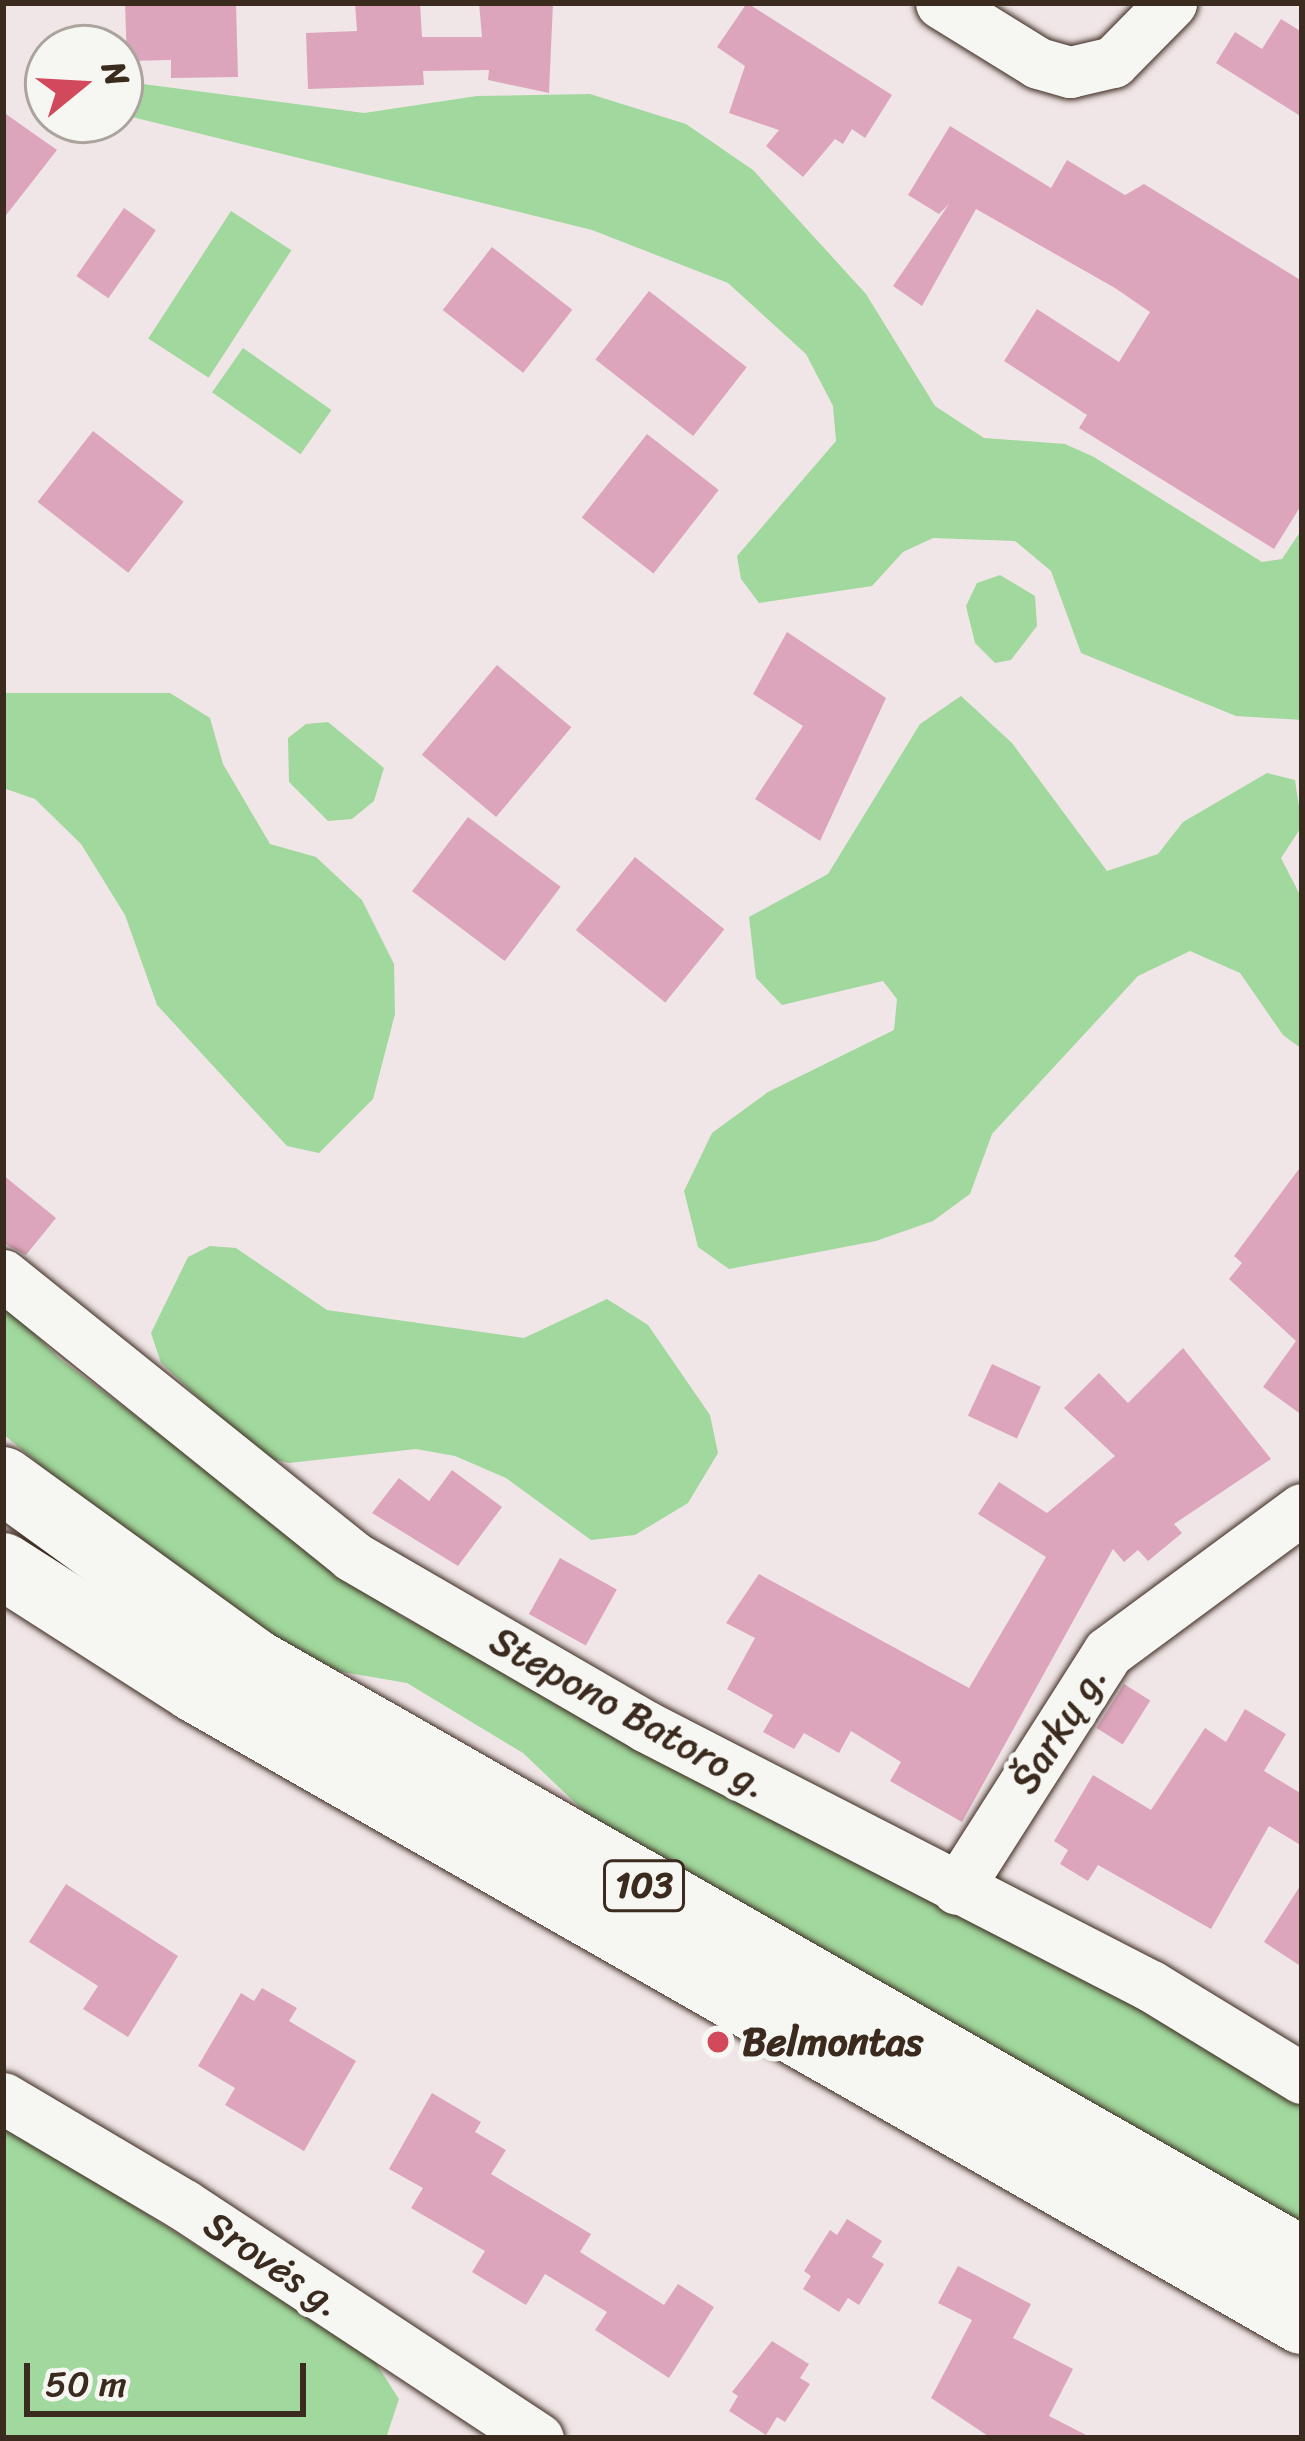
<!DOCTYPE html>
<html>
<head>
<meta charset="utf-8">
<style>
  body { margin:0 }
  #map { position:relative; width:1305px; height:2441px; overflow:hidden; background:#f1e6e7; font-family:Sriracha,sans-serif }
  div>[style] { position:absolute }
  .green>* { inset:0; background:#a1d89d; transform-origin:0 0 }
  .building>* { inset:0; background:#dca5bb; transform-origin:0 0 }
  .roads { filter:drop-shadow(0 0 3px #3b2a1e) drop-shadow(0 0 3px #3b2a1e) }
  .minor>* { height:51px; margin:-25.5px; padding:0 25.5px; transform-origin:25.5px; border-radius:25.5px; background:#f6f6f2 }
  .major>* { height:66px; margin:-33px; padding:0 33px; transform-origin:33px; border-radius:33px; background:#f6f6f2 }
  .dots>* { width:33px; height:33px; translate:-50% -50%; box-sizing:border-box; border:6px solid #f6f6f2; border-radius:50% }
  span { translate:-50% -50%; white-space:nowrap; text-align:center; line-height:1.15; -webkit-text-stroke:10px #f6f6f2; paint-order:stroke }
  .shield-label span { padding:3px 9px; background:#f6f6f2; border:3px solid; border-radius:9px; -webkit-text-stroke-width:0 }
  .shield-label { font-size:36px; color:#3b2a1e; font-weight:700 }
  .street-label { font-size:39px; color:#3b2a1e }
  .poi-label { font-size:39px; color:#3b2a1e; font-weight:700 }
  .left { translate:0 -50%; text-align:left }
  .frame { position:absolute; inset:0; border:6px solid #3b2a1e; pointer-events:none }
  .north { position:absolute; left:24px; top:24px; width:120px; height:120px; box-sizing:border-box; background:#f6f6f2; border:3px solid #aba49d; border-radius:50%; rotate:72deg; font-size:33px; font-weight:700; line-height:48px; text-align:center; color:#3b2a1e }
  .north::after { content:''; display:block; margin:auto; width:42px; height:54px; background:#d1495b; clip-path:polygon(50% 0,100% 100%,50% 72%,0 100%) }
  .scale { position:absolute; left:24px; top:2363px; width:282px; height:54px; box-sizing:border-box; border:6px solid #3b2a1e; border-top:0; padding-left:15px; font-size:36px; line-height:42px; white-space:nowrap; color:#3b2a1e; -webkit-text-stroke:9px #f6f6f2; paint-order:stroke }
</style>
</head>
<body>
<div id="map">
  <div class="green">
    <div style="clip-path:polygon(120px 81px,364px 113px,477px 96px,590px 94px,686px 124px,753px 170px,866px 294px,935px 406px,984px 438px,1065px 444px,1094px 457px,1262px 562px,1282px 559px,1302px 529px,1302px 720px,1236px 716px,1081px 653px,1051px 571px,1015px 541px,933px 538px,903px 552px,872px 586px,759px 603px,741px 579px,737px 556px,836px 441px,833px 406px,806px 354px,728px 283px,592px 230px,120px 114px)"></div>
    <div style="left:231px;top:211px;width:72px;height:152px;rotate:33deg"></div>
    <div style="left:243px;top:348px;width:108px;height:54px;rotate:35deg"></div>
    <div style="clip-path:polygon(1000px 575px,1035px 596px,1037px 626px,1011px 660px,995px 663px,975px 643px,966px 606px,977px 583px)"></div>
    <div style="clip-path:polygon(3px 693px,170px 693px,210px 718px,223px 764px,270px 844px,316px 857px,362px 900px,394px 964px,395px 1014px,373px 1099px,319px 1153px,287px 1146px,157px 1005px,125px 915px,81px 844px,35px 799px,3px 788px)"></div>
    <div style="clip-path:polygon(961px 696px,1012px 743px,1107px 871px,1158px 854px,1183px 822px,1267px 773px,1295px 780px,1302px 826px,1281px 858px,1302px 899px,1302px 1049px,1283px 1035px,1240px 973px,1190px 951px,1138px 976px,992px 1134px,970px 1194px,933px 1221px,876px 1241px,729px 1269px,698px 1247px,684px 1191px,712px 1133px,768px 1092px,894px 1030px,897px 999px,883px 981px,782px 1005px,756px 978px,749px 917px,828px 874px,920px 724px)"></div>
    <div style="clip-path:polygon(328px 722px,384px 768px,374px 801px,352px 819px,328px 821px,289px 782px,288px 738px,306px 724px)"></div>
    <div style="clip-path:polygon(210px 1246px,236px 1248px,327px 1310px,524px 1338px,607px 1299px,648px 1325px,710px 1415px,718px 1453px,688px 1503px,635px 1535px,591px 1540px,506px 1478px,455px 1456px,416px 1449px,289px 1463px,263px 1457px,161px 1363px,151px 1333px,188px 1257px)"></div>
    <div style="clip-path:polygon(3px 1303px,60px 1359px,401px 1616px,992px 1922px,1302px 2096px,1302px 2233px,627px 1852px,523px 1753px,407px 1683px,308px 1666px,180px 1581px,3px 1434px)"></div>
    <div style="clip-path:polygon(3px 2123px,372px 2357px,399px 2399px,386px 2438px,3px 2438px)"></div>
  </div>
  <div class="building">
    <div style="clip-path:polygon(125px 3px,236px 3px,238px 77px,171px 78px,171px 60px,127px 61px)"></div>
    <div style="clip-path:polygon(355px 3px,420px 3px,422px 37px,482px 37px,479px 3px,553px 3px,549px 93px,488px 80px,489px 70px,423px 71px,424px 85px,308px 89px,306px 33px,357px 31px)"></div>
    <div style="clip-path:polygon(747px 3px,892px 95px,865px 138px,852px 129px,843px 144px,835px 139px,803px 177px,766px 146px,779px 130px,729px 113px,745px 66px,717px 47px)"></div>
    <div style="clip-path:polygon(1281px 19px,1302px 32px,1302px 117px,1216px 63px,1235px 32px,1262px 49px)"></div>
    <div style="clip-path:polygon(3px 112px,57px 150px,3px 219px)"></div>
    <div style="clip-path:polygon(950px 126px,1051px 188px,1067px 160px,1125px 195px,1144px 184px,1302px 281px,1302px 504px,1274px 549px,1079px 428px,1087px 415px,1004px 361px,1037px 309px,1119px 362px,1150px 312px,1115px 288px,976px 209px,922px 306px,893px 286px,949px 204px,939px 214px,908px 195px)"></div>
    <div style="left:124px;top:208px;width:39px;height:83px;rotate:35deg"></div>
    <div style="left:492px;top:247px;width:102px;height:80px;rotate:38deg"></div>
    <div style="left:649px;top:291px;width:124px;height:87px;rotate:38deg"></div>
    <div style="left:93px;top:431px;width:115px;height:90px;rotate:38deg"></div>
    <div style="left:647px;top:434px;width:91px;height:106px;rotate:38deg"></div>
    <div style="clip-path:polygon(787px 632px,886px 698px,820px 841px,755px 799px,803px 726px,753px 694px)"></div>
    <div style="left:497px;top:665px;width:97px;height:117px;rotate:40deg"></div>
    <div style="left:468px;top:817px;width:116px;height:93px;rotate:37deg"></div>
    <div style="left:635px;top:857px;width:115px;height:94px;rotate:39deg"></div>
    <div style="clip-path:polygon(1302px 1165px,1302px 1415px,1263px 1387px,1296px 1341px,1229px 1279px,1242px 1263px,1234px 1256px)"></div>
    <div style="clip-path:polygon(3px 1175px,56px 1218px,26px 1255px,3px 1243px)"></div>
    <div style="clip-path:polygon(1183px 1348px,1271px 1459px,1174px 1524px,1182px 1533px,1148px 1561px,1138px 1550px,1124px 1562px,1113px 1549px,962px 1822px,890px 1781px,901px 1762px,851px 1731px,839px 1753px,804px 1733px,794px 1749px,763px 1732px,773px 1715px,727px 1689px,755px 1638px,726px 1623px,759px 1574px,969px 1688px,1046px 1557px,978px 1514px,999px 1482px,1047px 1513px,1115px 1456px,1064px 1408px,1099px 1373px,1128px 1403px)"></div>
    <div style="left:992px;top:1364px;width:54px;height:57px;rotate:25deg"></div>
    <div style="clip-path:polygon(452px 1470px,502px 1507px,458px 1566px,372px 1513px,399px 1478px,429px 1501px)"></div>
    <div style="left:560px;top:1558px;width:65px;height:64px;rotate:29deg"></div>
    <div style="left:1124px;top:1684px;width:31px;height:52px;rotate:32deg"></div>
    <div style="clip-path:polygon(1245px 1709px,1286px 1734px,1264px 1771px,1302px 1794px,1302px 1846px,1269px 1826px,1211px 1929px,1098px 1865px,1088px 1881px,1060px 1864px,1068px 1850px,1054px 1841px,1093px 1775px,1151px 1810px,1205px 1728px,1226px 1742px)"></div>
    <div style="clip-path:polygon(1302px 1883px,1302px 1967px,1264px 1942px)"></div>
    <div style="clip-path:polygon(66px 1884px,178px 1956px,128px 2037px,83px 2009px,98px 1986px,29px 1942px)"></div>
    <div style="clip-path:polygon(262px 1988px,297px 2008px,289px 2021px,356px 2061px,304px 2151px,225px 2105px,235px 2088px,198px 2066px,241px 1993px,254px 2001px)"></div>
    <div style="clip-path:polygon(432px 2093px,481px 2122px,475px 2132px,506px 2150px,491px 2174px,591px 2234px,580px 2252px,664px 2305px,678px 2284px,714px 2307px,669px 2378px,595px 2330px,607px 2312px,545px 2274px,526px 2305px,472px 2272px,485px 2251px,411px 2208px,423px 2188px,389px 2169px)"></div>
    <div style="clip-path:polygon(847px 2219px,882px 2241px,872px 2257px,884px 2264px,859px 2305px,848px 2298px,839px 2312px,803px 2289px,811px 2276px,804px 2271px,830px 2230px,837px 2235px)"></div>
    <div style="clip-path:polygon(958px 2266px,1031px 2304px,1013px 2338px,1073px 2369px,1049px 2416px,1092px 2438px,991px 2438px,931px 2398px,972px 2320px,938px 2303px)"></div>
    <div style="clip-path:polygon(772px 2341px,809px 2364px,800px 2378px,810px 2384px,785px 2422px,777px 2417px,766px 2435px,729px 2411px,738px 2396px,732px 2392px)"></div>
  </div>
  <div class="roads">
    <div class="minor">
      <div style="left:941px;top:3px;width:114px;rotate:31.7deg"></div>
      <div style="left:1038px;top:63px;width:33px;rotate:16deg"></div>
      <div style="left:1070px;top:72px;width:44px;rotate:-13.1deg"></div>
      <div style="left:1113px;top:62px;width:83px;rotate:-45.5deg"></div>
      <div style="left:3px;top:1275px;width:448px;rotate:38.8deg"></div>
      <div style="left:352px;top:1556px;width:339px;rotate:30.1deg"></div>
      <div style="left:645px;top:1726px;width:569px;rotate:27.2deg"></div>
      <div style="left:1151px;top:1986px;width:177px;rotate:31.4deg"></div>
      <div style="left:957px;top:1889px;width:281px;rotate:-57.5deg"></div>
      <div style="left:1108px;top:1652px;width:241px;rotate:-36.4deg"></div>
      <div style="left:3px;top:2098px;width:210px;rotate:30.6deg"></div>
      <div style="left:184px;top:2205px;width:424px;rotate:33.4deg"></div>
    </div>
    <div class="major">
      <div style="left:3px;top:1480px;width:312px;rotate:35.9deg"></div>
      <div style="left:256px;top:1663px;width:1204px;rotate:29.72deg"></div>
      <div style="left:3px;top:1566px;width:228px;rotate:32.6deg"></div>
      <div style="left:195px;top:1689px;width:1275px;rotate:29.72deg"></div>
    </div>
  </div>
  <div class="dots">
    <div style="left:718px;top:2042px;background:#d1495b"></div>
  </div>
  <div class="shield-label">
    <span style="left:644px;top:1886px">103</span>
  </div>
  <div class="street-label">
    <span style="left:629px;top:1713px;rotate:29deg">Stepono Batoro g.</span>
    <span style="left:1059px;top:1729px;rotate:-58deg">Šarkų g.</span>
    <span style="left:273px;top:2264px;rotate:34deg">Srovės g.</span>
  </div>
  <div class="poi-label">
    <span class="left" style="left:742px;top:2042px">Belmontas</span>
  </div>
  <div class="frame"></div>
  <div class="north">N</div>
  <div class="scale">50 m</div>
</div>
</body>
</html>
